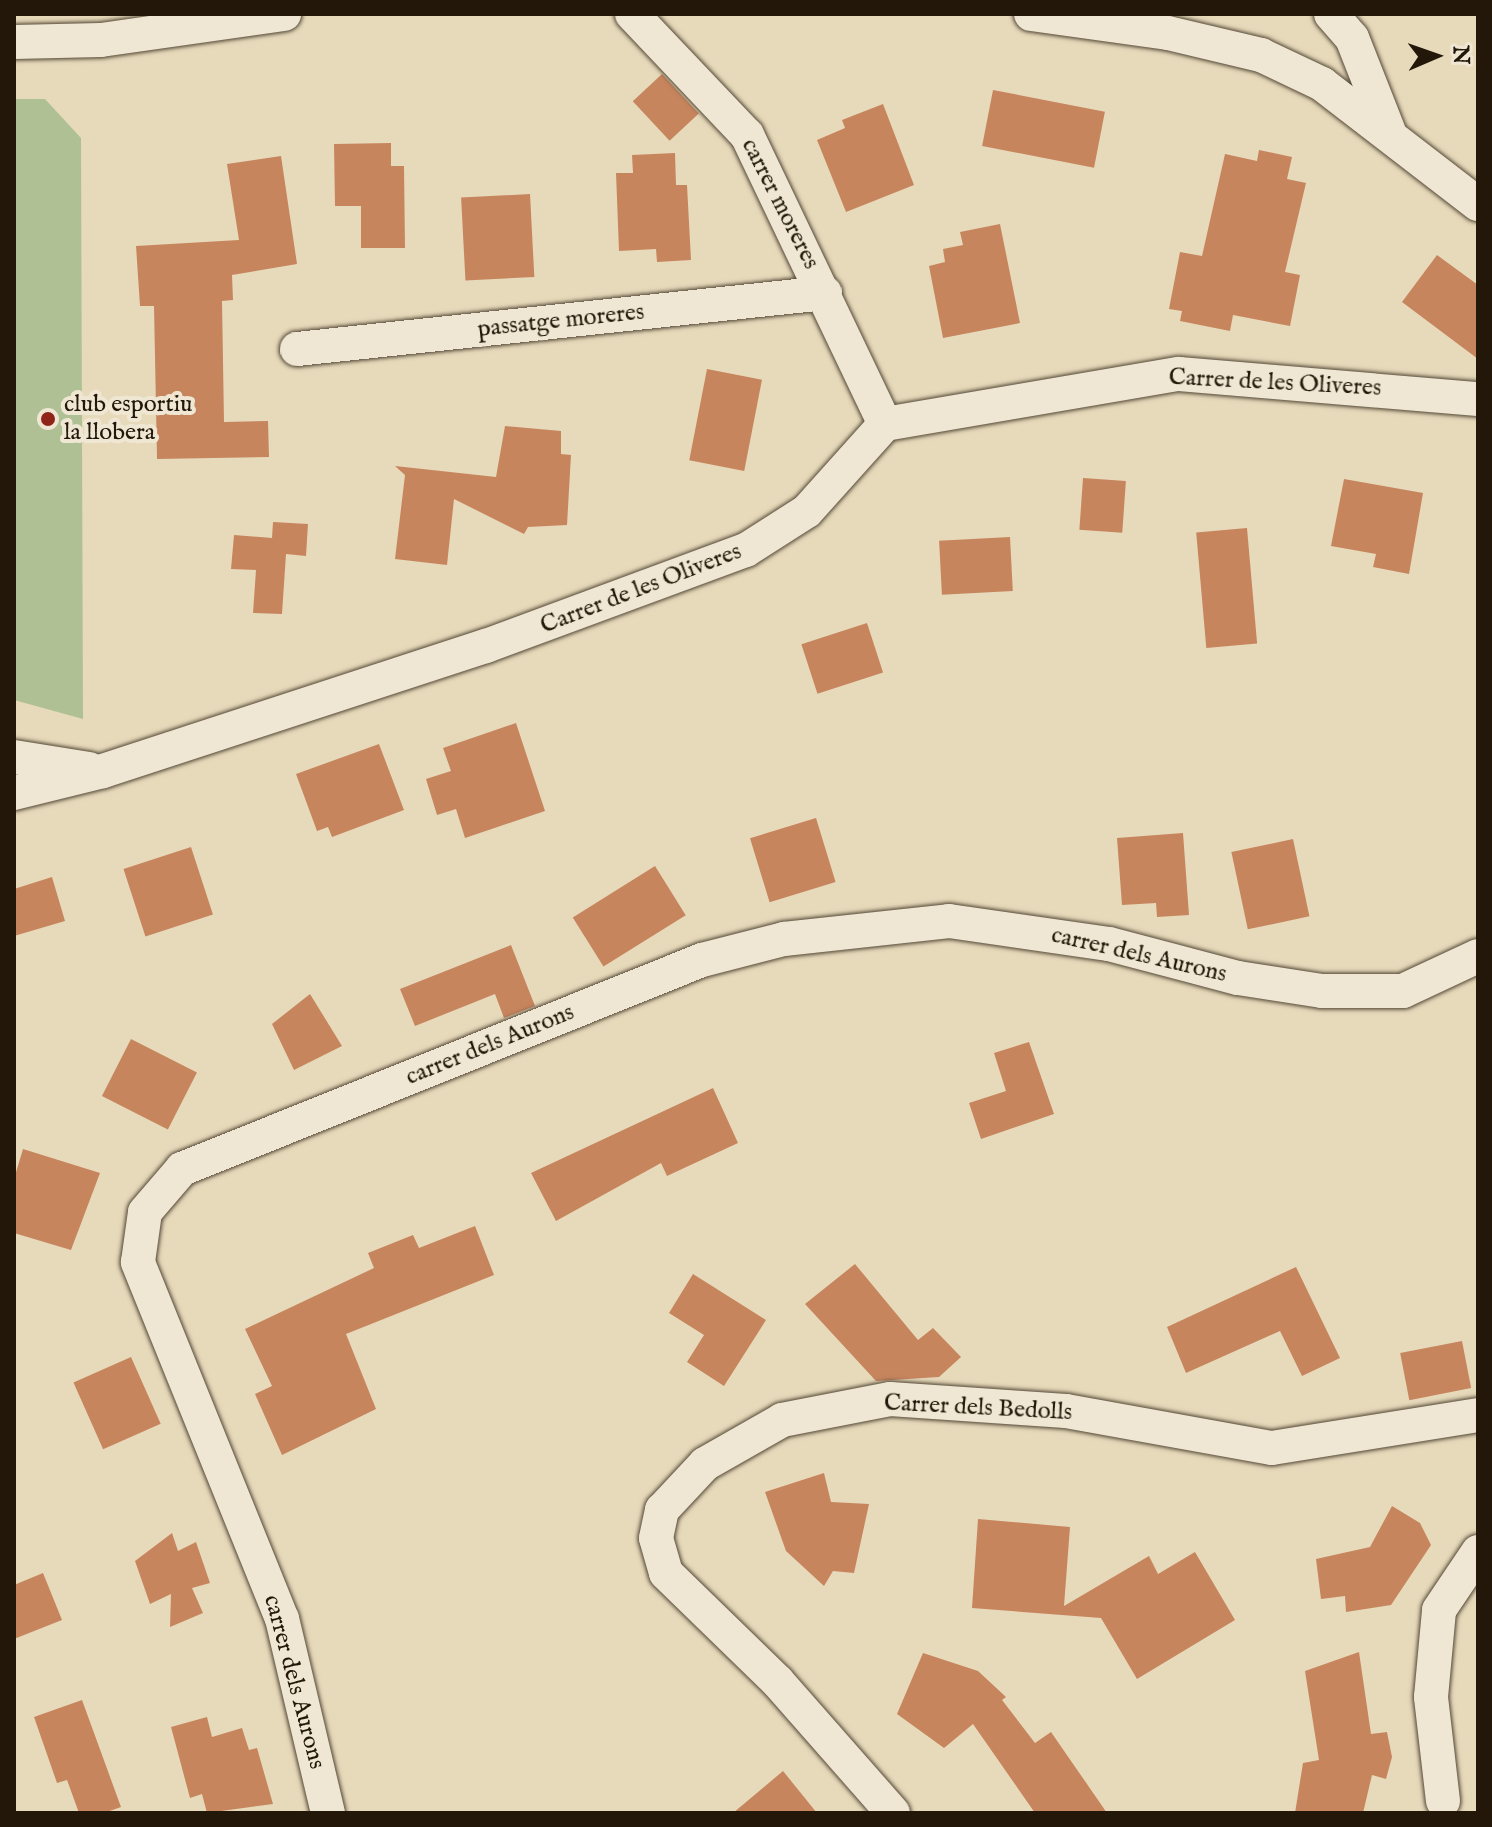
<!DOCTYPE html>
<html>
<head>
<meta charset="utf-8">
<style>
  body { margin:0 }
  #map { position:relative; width:1492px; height:1827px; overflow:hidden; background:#e7dabb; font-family:"IM FELL English",serif }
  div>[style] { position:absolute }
  .green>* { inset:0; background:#afc194 }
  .building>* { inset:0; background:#c7855e; transform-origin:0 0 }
  .roads { filter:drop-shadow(0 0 2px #544836) drop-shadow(0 0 2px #544836) }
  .street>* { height:34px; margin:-17px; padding:0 17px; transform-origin:17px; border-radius:17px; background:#efe7d3 }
  .dots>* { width:22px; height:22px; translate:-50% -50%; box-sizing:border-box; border:4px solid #efe7d3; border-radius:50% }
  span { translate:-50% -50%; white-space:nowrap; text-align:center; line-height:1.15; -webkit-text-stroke:8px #efe7d3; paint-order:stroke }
  .street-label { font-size:24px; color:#23170a }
  .poi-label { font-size:24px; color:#23170a }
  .left { translate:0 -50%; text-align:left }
  .frame { position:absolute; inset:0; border:16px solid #23170a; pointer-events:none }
  .north { position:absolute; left:1396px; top:16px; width:80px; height:80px; -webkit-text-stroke:6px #efe7d3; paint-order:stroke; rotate:88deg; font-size:22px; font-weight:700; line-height:32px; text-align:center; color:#23170a }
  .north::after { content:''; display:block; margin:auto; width:28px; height:36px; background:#23170a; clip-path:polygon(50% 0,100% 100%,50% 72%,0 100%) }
</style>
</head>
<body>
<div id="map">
  <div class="green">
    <div style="clip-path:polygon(14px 99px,45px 99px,81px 138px,83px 719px,14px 700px)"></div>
  </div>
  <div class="building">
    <div style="left:662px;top:74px;width:54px;height:40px;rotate:47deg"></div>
    <div style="left:993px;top:90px;width:114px;height:57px;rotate:11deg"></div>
    <div style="clip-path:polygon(883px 104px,914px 185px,846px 212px,817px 140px,845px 128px,842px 120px)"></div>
    <div style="clip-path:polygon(391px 143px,391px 166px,404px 166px,405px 248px,361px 248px,361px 206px,335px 206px,334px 144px)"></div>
    <div style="clip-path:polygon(1259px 150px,1292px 157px,1287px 179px,1306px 183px,1285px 272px,1300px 275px,1290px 326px,1233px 315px,1230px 331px,1180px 321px,1182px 311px,1169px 309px,1180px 252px,1202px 256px,1225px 154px,1257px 161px)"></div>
    <div style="clip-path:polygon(675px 153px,676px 185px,687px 185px,691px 260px,657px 262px,656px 249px,619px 251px,616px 173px,633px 173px,632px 155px)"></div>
    <div style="clip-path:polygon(281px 156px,297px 264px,232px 275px,233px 300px,222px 301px,224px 422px,268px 421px,269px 457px,157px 459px,154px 306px,140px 306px,136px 246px,239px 240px,227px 164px)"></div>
    <div style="left:530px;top:194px;width:83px;height:69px;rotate:87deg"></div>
    <div style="clip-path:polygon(1000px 224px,1020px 323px,943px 338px,929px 266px,945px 262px,943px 249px,963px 245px,960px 232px)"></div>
    <div style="clip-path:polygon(1437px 255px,1478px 285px,1478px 359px,1402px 302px)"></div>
    <div style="left:707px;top:369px;width:56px;height:93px;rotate:11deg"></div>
    <div style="clip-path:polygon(505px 426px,561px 431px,561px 454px,571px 455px,567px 525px,528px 527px,524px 534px,454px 499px,447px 565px,395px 559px,405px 475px,395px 466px,496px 477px)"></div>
    <div style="left:1083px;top:478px;width:43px;height:52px;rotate:4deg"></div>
    <div style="clip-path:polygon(1344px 479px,1423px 493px,1409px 574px,1373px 567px,1376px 554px,1331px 546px)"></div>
    <div style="clip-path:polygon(273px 522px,308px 524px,306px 556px,286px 554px,282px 614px,253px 613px,256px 570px,231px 569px,234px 535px,272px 538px)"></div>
    <div style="left:1247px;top:528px;width:116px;height:51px;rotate:85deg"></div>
    <div style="left:1010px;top:537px;width:54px;height:71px;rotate:87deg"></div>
    <div style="left:867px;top:623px;width:52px;height:69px;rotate:72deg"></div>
    <div style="clip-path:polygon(516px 723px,545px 811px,465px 838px,456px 809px,437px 815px,426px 779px,451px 771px,443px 748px)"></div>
    <div style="clip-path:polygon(379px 744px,404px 810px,332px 837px,328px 827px,317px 831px,296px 774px)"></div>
    <div style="left:816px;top:818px;width:67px;height:69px;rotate:73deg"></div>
    <div style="clip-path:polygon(1183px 833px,1189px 915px,1157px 917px,1156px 903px,1122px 905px,1117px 838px)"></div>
    <div style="left:1293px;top:839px;width:79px;height:63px;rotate:78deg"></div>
    <div style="left:191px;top:847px;width:71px;height:71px;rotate:72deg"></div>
    <div style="left:655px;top:866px;width:58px;height:97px;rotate:58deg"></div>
    <div style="clip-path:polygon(52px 877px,65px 921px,14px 936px,14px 889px)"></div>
    <div style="clip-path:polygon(511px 945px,535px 1006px,504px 1018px,495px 994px,415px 1026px,400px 989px)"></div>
    <div style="clip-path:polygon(310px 994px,342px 1046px,294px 1070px,272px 1024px)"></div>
    <div style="left:131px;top:1039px;width:74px;height:64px;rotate:27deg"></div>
    <div style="clip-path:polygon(1029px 1042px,1054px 1114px,981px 1139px,969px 1103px,1006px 1091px,994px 1053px)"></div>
    <div style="clip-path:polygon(713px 1088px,738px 1143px,667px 1176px,661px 1163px,556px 1221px,531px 1173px)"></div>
    <div style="clip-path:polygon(23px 1149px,100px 1173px,71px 1250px,14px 1233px,14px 1179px)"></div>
    <div style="clip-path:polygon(475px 1226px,494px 1275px,346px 1334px,376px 1409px,282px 1455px,255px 1394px,272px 1386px,245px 1329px,374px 1268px,368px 1253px,413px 1235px,419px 1248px)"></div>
    <div style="clip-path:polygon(855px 1264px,918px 1340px,933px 1328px,961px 1357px,939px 1377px,876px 1381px,805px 1304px)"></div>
    <div style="clip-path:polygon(1296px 1267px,1340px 1358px,1302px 1376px,1280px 1331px,1186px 1373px,1167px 1327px)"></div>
    <div style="clip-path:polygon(693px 1274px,766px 1320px,724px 1386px,687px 1362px,704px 1335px,669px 1313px)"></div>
    <div style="left:1462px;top:1341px;width:48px;height:63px;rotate:79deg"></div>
    <div style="left:131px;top:1357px;width:73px;height:63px;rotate:66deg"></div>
    <div style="clip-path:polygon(824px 1473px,831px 1502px,869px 1504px,854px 1573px,833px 1571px,824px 1586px,786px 1551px,765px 1492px)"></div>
    <div style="clip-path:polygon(1392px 1506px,1420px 1523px,1431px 1545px,1391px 1605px,1346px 1612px,1345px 1596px,1321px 1599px,1316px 1559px,1370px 1547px)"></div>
    <div style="clip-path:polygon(978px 1519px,1070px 1527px,1064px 1606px,1149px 1556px,1158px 1574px,1195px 1552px,1235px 1620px,1137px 1679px,1101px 1618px,972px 1608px)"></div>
    <div style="clip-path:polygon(172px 1533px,178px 1551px,196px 1542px,210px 1583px,192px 1588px,203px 1613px,170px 1627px,171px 1594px,150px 1604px,135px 1561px)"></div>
    <div style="clip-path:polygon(43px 1573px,62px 1620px,14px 1639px,14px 1585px)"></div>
    <div style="clip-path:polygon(1359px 1652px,1371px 1734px,1387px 1732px,1392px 1757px,1386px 1779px,1372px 1775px,1363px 1813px,1295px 1813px,1303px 1763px,1319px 1760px,1305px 1671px)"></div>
    <div style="clip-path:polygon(923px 1653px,978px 1671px,1006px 1697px,1002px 1700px,1035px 1743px,1051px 1732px,1107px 1813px,1035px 1813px,973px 1724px,944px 1748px,897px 1714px)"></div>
    <div style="clip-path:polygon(82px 1700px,121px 1807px,104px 1813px,79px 1813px,67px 1780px,57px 1783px,34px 1717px)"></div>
    <div style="clip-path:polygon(207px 1717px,212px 1737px,242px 1728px,249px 1750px,257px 1748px,273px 1804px,207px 1813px,202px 1794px,190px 1798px,171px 1727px)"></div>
    <div style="clip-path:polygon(783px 1771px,817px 1813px,733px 1813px)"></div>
  </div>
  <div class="roads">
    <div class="street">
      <div style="left:632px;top:14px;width:167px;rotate:46.5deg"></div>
      <div style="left:747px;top:135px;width:320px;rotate:64.5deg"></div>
      <div style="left:1031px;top:14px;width:138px;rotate:7.9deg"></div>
      <div style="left:1168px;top:33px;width:96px;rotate:13.3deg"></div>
      <div style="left:1261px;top:55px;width:68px;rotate:25.4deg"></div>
      <div style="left:1322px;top:84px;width:197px;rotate:37.6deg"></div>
      <div style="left:1331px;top:14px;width:32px;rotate:49deg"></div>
      <div style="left:1352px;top:38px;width:101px;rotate:68.5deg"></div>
      <div style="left:14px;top:42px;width:87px;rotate:-1.3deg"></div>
      <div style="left:101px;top:40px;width:185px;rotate:-8.1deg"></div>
      <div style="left:297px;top:349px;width:531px;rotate:-6.05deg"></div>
      <div style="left:14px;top:757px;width:76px;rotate:9.1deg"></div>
      <div style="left:14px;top:793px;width:92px;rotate:-13.9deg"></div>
      <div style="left:103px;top:771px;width:403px;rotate:-18.1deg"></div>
      <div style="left:486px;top:646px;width:277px;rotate:-20.3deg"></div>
      <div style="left:746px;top:550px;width:72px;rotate:-32.6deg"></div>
      <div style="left:807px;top:511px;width:117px;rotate:-48.1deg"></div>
      <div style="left:885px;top:424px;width:298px;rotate:-9.7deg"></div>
      <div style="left:1179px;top:374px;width:300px;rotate:4.8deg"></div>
      <div style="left:1443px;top:1801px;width:105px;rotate:-96.6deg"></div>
      <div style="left:1431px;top:1697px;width:87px;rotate:-84.7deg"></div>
      <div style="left:1439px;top:1610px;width:70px;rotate:-56.1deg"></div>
      <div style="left:328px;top:1813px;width:199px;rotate:-103.3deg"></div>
      <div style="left:282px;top:1619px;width:385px;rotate:-112deg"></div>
      <div style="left:138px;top:1262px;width:50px;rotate:-82deg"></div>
      <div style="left:145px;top:1212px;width:57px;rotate:-49.3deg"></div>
      <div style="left:182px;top:1169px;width:560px;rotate:-21.9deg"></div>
      <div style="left:702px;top:960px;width:85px;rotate:-14.4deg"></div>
      <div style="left:784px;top:939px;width:166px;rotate:-6.2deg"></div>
      <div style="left:949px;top:921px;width:162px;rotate:8.2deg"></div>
      <div style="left:1109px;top:944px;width:133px;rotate:14.8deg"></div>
      <div style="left:1238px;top:978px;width:85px;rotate:8.8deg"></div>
      <div style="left:1322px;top:991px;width:81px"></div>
      <div style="left:1403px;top:991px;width:83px;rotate:-25deg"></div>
      <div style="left:893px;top:1813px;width:174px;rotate:-131.3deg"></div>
      <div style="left:778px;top:1682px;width:156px;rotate:-135.8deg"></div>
      <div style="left:666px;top:1573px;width:36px;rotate:-106deg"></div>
      <div style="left:656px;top:1538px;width:29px;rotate:-78deg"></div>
      <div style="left:662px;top:1510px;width:63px;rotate:-46.9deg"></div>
      <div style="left:705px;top:1464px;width:89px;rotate:-29.7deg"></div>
      <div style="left:782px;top:1420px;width:110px;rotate:-11deg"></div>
      <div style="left:890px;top:1399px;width:176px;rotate:3.9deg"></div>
      <div style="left:1066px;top:1411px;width:209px;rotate:10.2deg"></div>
      <div style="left:1272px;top:1448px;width:209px;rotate:-9.1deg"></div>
    </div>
  </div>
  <div class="dots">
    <div style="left:48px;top:419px;background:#8f2418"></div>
  </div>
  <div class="street-label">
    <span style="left:780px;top:204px;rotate:63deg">carrer moreres</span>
    <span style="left:561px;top:321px;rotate:-6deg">passatge moreres</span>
    <span style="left:1275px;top:383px;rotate:3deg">Carrer de les Oliveres</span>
    <span style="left:641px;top:589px;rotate:-21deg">Carrer de les Oliveres</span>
    <span style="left:1139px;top:955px;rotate:13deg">carrer dels Aurons</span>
    <span style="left:490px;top:1045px;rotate:-22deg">carrer dels Aurons</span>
    <span style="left:978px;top:1408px;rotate:3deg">Carrer dels Bedolls</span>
    <span style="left:294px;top:1682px;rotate:75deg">carrer dels Aurons</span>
  </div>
  <div class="poi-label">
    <span class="left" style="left:64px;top:419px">club esportiu<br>la llobera</span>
  </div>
  <div class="frame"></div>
  <div class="north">N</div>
</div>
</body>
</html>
